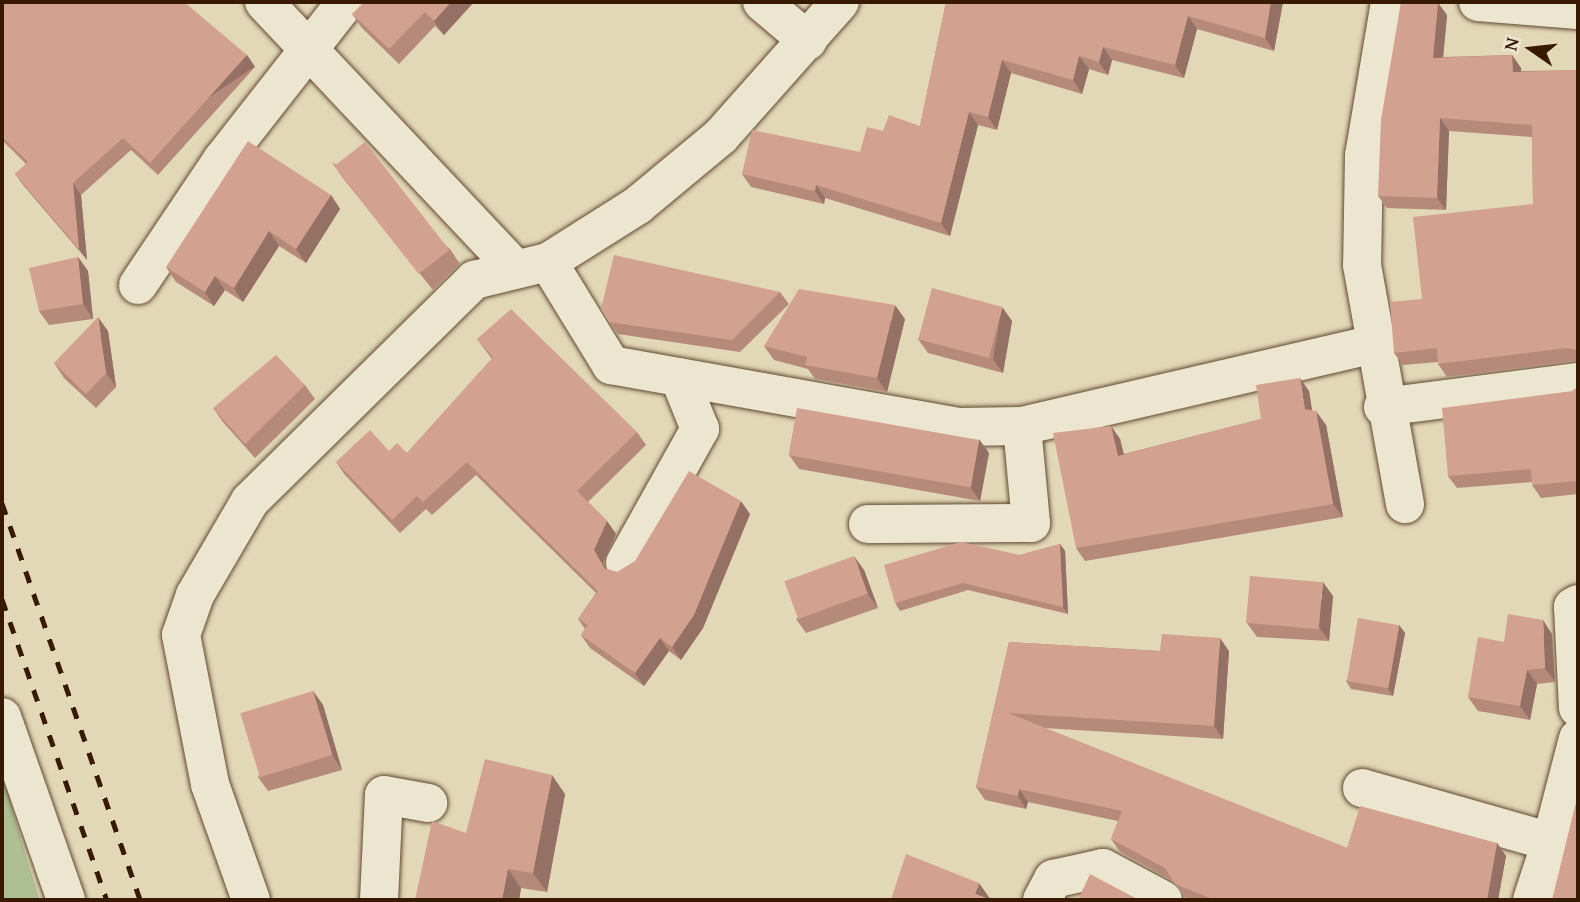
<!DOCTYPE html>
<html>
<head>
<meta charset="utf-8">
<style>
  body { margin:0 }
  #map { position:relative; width:1580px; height:902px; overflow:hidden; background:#e2d7b7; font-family:"Gentium Book Plus",serif }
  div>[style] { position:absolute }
  .green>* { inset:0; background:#adbf93 }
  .roads { filter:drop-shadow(0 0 2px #624931) drop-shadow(0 0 2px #624931) }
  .street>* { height:38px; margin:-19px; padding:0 19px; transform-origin:19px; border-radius:19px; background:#ece5d0 }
  .rail>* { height:5px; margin-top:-2.5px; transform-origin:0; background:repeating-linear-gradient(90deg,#381a04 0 12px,transparent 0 24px) }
  .wall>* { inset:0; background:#b58a7b }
  .shaded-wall>* { inset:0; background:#947164; transform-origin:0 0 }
  .building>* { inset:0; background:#d3a18f; transform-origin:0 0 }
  span { translate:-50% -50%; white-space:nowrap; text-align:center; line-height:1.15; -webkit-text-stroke:5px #ece5d0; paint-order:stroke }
  .frame { position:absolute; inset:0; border:4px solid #381a04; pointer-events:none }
  .north { position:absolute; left:1496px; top:14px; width:70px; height:70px; -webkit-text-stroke:5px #ece5d0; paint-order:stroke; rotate:284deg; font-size:19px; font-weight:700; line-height:28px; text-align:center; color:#381a04 }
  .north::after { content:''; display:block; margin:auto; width:24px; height:32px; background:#381a04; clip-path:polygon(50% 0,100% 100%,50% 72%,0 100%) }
</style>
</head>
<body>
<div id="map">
  <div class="green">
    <div style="clip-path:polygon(2px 772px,27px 860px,40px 900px,2px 900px)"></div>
  </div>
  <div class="roads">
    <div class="street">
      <div style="left:264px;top:2px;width:367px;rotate:46.7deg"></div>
      <div style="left:762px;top:2px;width:60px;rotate:40.3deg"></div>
      <div style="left:1390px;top:2px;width:155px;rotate:99.6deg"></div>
      <div style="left:1364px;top:155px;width:110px;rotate:91deg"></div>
      <div style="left:1362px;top:265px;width:243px;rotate:79.8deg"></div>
      <div style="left:1478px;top:2px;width:100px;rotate:4.6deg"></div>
      <div style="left:548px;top:262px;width:121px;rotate:58.5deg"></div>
      <div style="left:611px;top:365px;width:353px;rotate:10.1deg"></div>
      <div style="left:959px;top:427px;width:63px;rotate:-0.9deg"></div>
      <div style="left:1022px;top:426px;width:361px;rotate:-13.1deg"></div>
      <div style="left:138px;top:285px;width:151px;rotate:-56.1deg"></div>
      <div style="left:222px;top:160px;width:201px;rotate:-51.9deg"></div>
      <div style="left:1383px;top:407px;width:197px;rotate:-7.3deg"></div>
      <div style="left:868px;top:524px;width:163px;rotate:-0.4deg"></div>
      <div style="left:1031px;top:523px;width:97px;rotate:-95.3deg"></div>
      <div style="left:625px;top:563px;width:154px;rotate:-60.8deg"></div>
      <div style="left:700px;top:429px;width:56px;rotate:-112deg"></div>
      <div style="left:1578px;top:604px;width:6px;rotate:149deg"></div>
      <div style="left:1573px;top:607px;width:101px;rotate:87.2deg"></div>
      <div style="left:2px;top:717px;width:194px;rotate:70.7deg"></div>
      <div style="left:1362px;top:788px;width:197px;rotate:15.9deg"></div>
      <div style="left:1551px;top:842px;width:61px;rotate:108.1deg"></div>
      <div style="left:1551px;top:842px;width:107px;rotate:-75.4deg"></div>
      <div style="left:251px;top:900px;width:123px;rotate:-109.5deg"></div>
      <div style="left:210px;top:784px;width:152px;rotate:-101deg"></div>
      <div style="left:181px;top:635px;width:42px;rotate:-70.7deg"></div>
      <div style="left:195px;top:595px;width:109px;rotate:-59.7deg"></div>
      <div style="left:250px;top:501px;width:315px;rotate:-44.6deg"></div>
      <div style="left:474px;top:280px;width:76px;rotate:-13.7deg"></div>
      <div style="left:548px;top:262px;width:107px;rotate:-32.3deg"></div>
      <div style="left:638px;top:205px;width:108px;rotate:-39.7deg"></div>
      <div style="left:721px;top:136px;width:179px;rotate:-48.4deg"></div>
      <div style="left:379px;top:900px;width:105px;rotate:-87.3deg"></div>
      <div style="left:384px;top:795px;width:45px;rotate:10.3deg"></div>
      <div style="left:1042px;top:900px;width:24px;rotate:-62deg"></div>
      <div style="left:1053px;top:879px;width:51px;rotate:-12.4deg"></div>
      <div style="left:1103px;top:868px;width:68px;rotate:28.1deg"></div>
    </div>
  </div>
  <div class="rail">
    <div style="left:2px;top:503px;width:420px;rotate:70.8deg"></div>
    <div style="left:2px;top:599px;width:319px;rotate:70.8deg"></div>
  </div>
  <div class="wall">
    <div style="clip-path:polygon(2px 2px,247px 55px,255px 67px,158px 175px,131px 150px,81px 195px,87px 260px,23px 185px,15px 174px,26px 164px,2px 140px)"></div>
    <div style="clip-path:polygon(946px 2px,1283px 2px,1274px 51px,1197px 29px,1184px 78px,1112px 60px,1108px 75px,1089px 69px,1082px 94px,1011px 73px,997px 130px,978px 125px,950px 236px,825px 198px,824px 204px,751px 187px,742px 174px,860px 152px,883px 131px,920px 126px)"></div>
    <div style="clip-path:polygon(473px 3px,444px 35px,435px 26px,399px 64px,362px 28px,352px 14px)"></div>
    <div style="clip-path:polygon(1438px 3px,1447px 15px,1443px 57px,1512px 55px,1521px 68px,1521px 71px,1578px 70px,1578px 361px,1447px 377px,1438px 364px,1438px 362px,1403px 365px,1394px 353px,1422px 299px,1533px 204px,1532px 137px,1449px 131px,1446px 210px,1387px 208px,1378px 196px)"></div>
    <div style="clip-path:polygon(332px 162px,450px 249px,460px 264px,433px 290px,342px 177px)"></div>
    <div style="clip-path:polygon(331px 195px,340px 209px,306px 263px,279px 246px,243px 302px,225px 290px,214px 306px,176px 282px,166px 267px)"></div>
    <div style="clip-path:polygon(78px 257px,88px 271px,93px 319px,49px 325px,39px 311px)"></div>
    <div style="clip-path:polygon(780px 292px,789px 304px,740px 352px,618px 334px,609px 322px)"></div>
    <div style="clip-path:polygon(1002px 307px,1012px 321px,1003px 373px,928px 353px,918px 339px)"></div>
    <div style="clip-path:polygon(905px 319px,887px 392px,815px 379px,808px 369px,774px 360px,764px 346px)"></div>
    <div style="clip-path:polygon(108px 331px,116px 387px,96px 408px,64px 378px,54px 363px)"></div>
    <div style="clip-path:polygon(477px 339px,637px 432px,646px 445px,588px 502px,607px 521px,616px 534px,603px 563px,607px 569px,617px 572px,750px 514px,703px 628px,681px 660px,669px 651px,644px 686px,590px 648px,581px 635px,585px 629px,578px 619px,596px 593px,476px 475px,432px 515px,426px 509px,400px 533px,345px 475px,336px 462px,389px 451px,407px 453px,492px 359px)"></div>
    <div style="clip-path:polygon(305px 385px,315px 399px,255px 458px,223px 422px,213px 408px)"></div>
    <div style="clip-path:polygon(1578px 387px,1578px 494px,1541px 498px,1532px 485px,1532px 482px,1457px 488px,1448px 476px)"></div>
    <div style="clip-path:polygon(1309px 391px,1312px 411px,1326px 425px,1343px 517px,1085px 561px,1076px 548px,1111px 426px,1120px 439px,1124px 454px,1261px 419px)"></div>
    <div style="clip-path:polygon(989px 453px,980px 501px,799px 469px,789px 455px)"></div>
    <div style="clip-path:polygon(1060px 544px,1065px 551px,1068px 614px,968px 590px,900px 611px,895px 603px,1020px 555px)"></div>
    <div style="clip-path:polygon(864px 570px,878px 608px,806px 633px,796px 619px)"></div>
    <div style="clip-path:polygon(1333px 596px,1329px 641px,1257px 637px,1247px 623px)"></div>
    <div style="clip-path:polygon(1399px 625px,1405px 633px,1393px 696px,1351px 689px,1346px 681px)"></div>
    <div style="clip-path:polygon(1552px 634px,1555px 682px,1537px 684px,1530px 720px,1478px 711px,1468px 697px,1504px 642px)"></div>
    <div style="clip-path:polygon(1009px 642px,1160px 651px,1229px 651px,1223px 739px,1044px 728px,1347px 848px,1497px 843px,1506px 856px,1498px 900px,1192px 900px,1184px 897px,1173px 881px,1120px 852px,1111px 839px,1118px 821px,1028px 802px,1026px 809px,985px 800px,976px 787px)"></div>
    <div style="clip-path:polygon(313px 691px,323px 705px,342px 770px,268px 791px,258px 777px)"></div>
    <div style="clip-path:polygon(565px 794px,547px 892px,521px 888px,519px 900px,415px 900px,466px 833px)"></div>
  </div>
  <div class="shaded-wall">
    <div style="clip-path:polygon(451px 2px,473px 2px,473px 3px,444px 35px,434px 21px)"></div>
    <div style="clip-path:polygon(1271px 2px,1283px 2px,1274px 51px,1265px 38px)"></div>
    <div style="clip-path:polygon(1438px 3px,1447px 15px,1442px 70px,1433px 58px)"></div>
    <div style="clip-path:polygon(1188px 16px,1197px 29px,1184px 78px,1175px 65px)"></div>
    <div style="clip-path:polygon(1103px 47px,1112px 60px,1108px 75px,1099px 62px)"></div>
    <div style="left:247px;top:55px;width:14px;height:145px;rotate:56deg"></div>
    <div style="clip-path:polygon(1512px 55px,1521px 68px,1522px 84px,1513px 72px)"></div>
    <div style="clip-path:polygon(1079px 56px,1089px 69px,1082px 94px,1073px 80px)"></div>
    <div style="clip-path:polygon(1002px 60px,1011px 73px,997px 130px,988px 117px)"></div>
    <div style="clip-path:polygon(969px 112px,978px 125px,950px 236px,941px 223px)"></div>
    <div style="clip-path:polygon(1440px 118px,1449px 131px,1446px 210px,1437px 198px)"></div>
    <div style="clip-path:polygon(73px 183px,81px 195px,87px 260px,79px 249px)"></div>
    <div style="clip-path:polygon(816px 185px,825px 198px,824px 204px,815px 191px)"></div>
    <div style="clip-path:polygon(331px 195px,340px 209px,306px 263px,296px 249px)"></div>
    <div style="clip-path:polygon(269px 231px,279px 246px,243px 302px,234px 288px)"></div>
    <div style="clip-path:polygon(78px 257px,88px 271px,93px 319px,83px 304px)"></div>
    <div style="clip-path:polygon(215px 276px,225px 290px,214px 306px,205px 292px)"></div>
    <div style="clip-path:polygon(895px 305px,905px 319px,887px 392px,877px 378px)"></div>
    <div style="clip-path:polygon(1002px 307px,1012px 321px,1003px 373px,993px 359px)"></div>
    <div style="clip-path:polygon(98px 317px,108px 331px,116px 387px,106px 373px)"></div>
    <div style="clip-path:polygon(1300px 378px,1309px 391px,1314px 423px,1305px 409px)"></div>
    <div style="clip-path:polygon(1316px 411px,1326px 425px,1343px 517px,1333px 504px)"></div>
    <div style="clip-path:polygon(1111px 426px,1120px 439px,1127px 469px,1118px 456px)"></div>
    <div style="clip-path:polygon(979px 439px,989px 453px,980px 501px,970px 487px)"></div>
    <div style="clip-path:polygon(741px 501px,750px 514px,703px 628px,681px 660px,672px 647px)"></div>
    <div style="clip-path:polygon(607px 521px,616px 534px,603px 563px,614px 582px,605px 569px,594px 550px)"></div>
    <div style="clip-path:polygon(1060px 544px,1065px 551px,1068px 614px,1063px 607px)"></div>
    <div style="clip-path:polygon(854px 556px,864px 570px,878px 608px,868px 594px)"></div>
    <div style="clip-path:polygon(1323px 582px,1333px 596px,1329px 641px,1319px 627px)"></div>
    <div style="clip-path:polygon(1543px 620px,1552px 634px,1555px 682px,1545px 668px)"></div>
    <div style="clip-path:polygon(1399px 625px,1405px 633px,1393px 696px,1388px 689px)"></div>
    <div style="clip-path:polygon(660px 638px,669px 651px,644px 686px,635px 673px)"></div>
    <div style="clip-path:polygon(1220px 638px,1229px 651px,1223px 739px,1214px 726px)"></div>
    <div style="clip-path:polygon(1527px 670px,1537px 684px,1530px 720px,1520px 706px)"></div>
    <div style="clip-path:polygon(313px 691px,323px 705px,342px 770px,332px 755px)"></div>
    <div style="clip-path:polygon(552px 775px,565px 794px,547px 892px,533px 873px)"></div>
    <div style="clip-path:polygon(1019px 789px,1028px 802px,1026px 809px,1018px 796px)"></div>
    <div style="clip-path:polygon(1497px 843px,1506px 856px,1498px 900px,1487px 900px)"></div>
    <div style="clip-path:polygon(508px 869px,521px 888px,519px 900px,502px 900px)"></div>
    <div style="clip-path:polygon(979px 883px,991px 900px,975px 894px)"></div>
  </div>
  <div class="building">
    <div style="clip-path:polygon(2px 2px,184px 2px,247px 55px,150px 163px,123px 138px,73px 183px,79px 249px,15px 174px,28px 162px,2px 137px)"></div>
    <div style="clip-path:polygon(364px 2px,451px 2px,434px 21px,425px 12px,389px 49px,352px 14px)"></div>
    <div style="clip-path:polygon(946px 2px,1271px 2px,1265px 38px,1188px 16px,1175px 65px,1103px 47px,1099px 62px,1079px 56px,1073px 80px,1002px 60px,988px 117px,969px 112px,941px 223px,816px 185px,815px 191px,742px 174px,752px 130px,860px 152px,867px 127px,883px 131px,889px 115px,920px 126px)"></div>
    <div style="clip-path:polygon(1401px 2px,1438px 3px,1433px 58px,1512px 55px,1513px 72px,1578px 70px,1578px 350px,1567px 348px,1438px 364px,1437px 348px,1394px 353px,1390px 302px,1422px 299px,1413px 217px,1533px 204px,1532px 125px,1440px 118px,1437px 198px,1378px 196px,1381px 120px)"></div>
    <div style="clip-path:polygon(248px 141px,331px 195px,296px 249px,269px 231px,234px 288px,215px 276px,205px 292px,166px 267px)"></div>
    <div style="left:365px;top:142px;width:137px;height:39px;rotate:52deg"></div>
    <div style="clip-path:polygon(614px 255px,780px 292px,732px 340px,609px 322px,601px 309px)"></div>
    <div style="clip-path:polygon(78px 257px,83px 304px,39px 311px,29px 268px)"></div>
    <div style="left:932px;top:288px;width:73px;height:53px;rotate:15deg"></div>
    <div style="clip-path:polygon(799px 289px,895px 305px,877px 378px,805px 365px,807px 357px,764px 346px)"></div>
    <div style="clip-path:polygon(511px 309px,637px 432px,577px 491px,607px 521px,594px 550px,605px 569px,617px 572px,635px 561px,689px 471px,741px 501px,694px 615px,672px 647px,660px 638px,635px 673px,581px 635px,588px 625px,578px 619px,598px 591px,467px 462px,423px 502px,417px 496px,392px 520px,336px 462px,370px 430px,389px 451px,397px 443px,407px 453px,493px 357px,477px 339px)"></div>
    <div style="clip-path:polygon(98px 317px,106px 373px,86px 394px,54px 363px)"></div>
    <div style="clip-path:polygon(276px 355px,305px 385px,245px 444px,213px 408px)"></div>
    <div style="clip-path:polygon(1300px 378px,1305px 409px,1316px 411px,1333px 504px,1076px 548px,1053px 433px,1111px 426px,1118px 456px,1261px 419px,1256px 385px)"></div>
    <div style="clip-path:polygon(1578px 387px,1578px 481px,1532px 485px,1531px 469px,1448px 476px,1442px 408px,1573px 391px)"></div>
    <div style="left:797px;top:408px;width:185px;height:48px;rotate:10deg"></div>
    <div style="clip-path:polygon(961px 542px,1020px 555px,1060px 544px,1063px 607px,963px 583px,895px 603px,884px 565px)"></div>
    <div style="left:854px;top:556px;width:40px;height:74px;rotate:70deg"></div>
    <div style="left:1250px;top:576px;width:73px;height:47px;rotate:5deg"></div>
    <div style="clip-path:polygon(1508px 614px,1543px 620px,1545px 668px,1527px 670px,1520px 706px,1468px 697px,1478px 637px,1504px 642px)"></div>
    <div style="left:1358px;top:618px;width:42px;height:64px;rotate:10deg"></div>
    <div style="clip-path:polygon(1162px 634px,1220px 638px,1214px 726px,1008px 713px,1347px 848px,1360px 806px,1497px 843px,1487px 900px,1215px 900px,1175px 884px,1165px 868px,1111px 839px,1122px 811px,1019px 789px,1018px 796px,976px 787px,1009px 642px,1160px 651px)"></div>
    <div style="left:313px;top:691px;width:67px;height:76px;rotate:73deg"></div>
    <div style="clip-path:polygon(485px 759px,552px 775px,533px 873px,508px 869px,502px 900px,415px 900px,432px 821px,466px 833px)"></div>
    <div style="clip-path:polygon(1578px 794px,1578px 900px,1552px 900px)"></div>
    <div style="clip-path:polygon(906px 854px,979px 883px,975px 894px,990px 900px,891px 900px)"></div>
    <div style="clip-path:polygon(1090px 874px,1139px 900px,1141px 900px,1078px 900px)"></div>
  </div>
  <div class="frame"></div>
  <div class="north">N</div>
</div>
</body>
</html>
